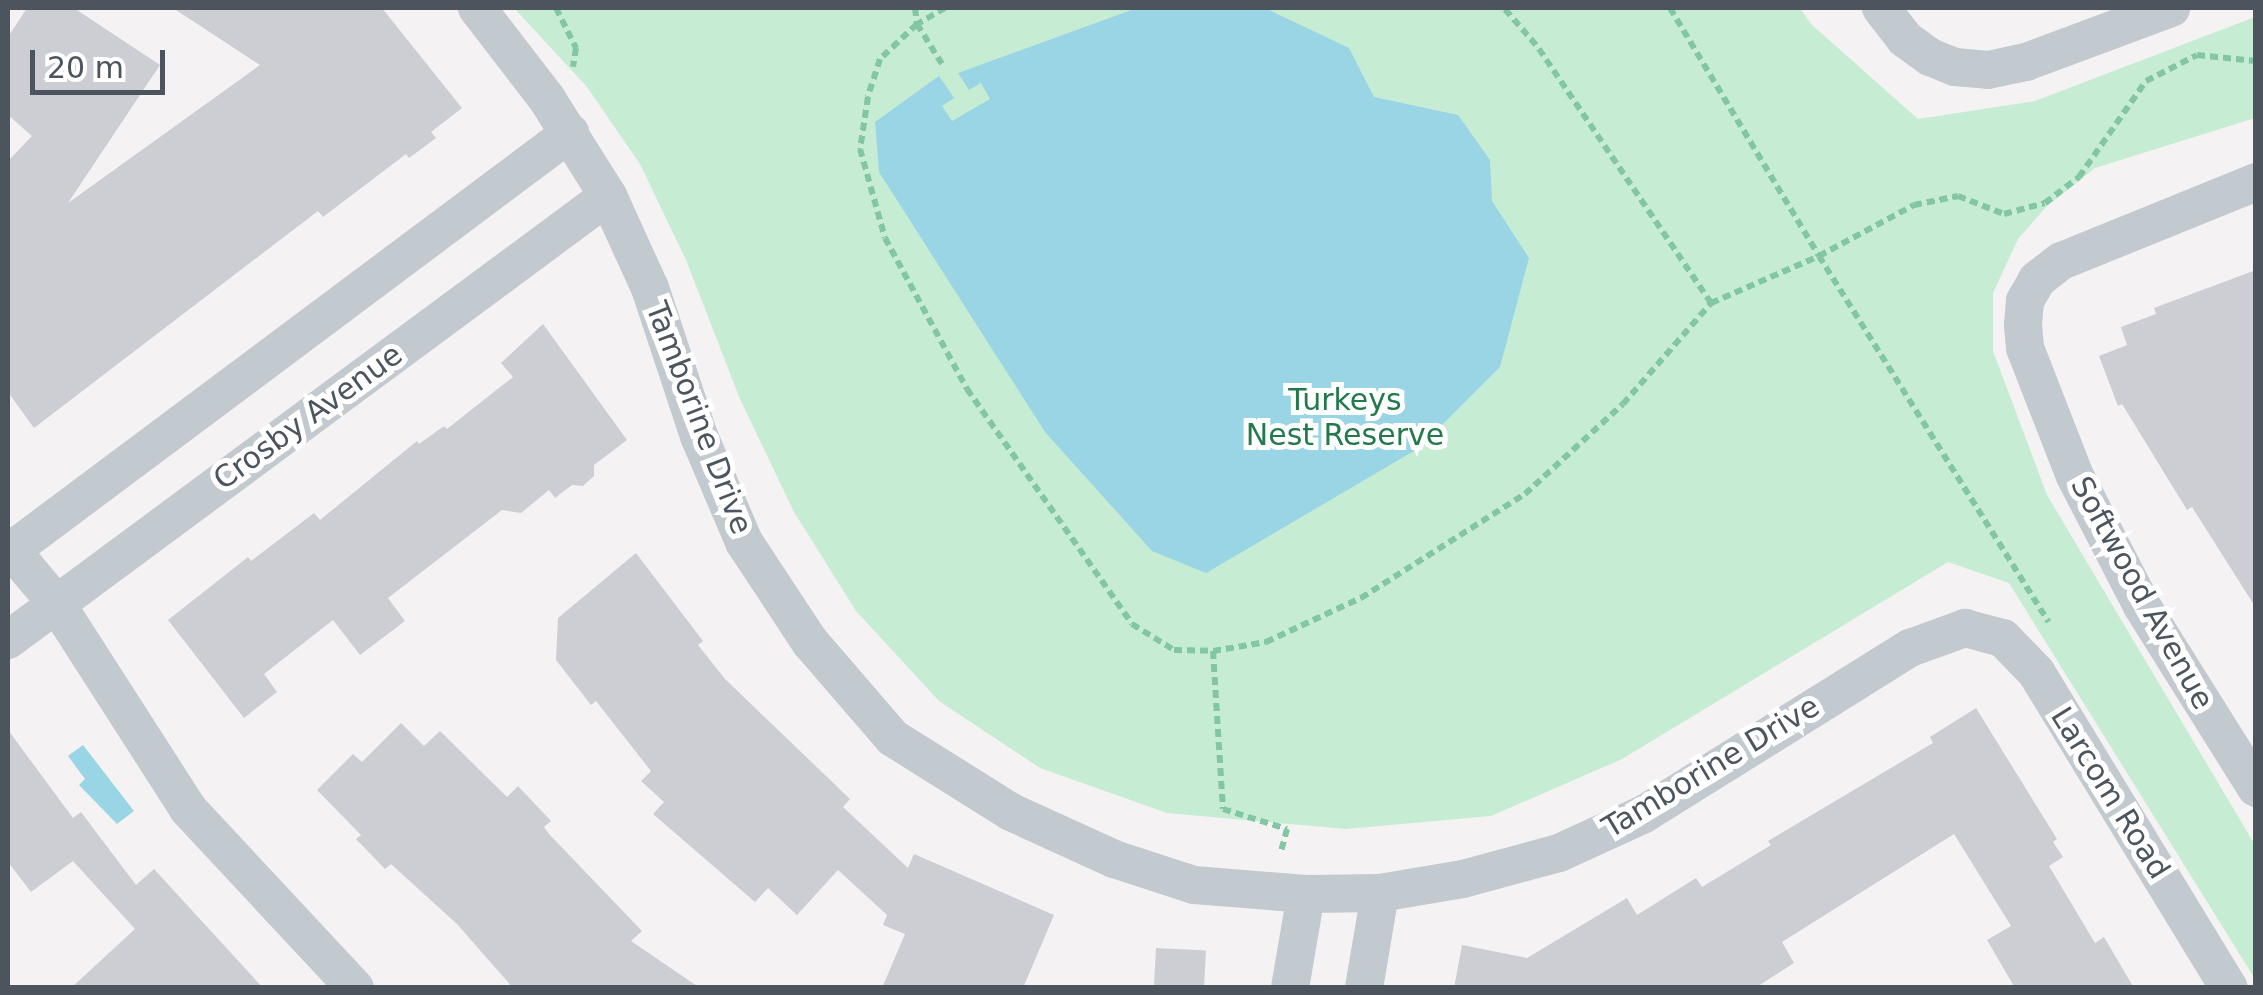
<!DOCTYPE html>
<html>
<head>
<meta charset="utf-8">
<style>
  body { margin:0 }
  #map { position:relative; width:2263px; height:995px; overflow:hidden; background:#f4f2f2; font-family:"DejaVu Sans",sans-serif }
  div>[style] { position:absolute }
  .green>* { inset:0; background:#c7ecd4 }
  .water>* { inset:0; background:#99d5e4 }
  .building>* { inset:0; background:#cdced4; transform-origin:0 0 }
  .path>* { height:6px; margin-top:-3px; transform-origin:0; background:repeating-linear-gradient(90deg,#82c6a3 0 8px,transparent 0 13px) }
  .minor>* { height:38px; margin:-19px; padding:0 19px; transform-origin:19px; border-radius:19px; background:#c2c9cf }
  span { translate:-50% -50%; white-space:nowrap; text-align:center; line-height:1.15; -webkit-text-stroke:10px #fff; paint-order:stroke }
  .park-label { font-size:30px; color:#22794c }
  .street-label { font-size:30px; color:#4c555e }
  .frame { position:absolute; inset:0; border:10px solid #4c555e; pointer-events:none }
  .scale { position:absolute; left:30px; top:50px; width:135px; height:45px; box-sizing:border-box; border:5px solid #4c555e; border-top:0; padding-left:12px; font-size:30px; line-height:35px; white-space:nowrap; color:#4c555e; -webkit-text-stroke:8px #fff; paint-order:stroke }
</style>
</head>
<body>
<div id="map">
  <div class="green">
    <div style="clip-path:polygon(514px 8px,1800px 8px,1811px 24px,1918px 119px,2035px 101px,2255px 17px,2255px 118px,2095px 168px,2046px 207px,2018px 239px,1993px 293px,1993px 351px,2047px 495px,2255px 845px,2255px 979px,2009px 583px,1948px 562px,1622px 759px,1491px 816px,1346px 829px,1167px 813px,1040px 768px,939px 701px,856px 611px,794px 512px,740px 399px,686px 260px,640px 164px,587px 87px)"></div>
  </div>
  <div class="water">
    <div style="clip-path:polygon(1137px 8px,1265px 8px,1349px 48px,1374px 97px,1458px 115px,1490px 160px,1492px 201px,1529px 258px,1500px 367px,1419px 448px,1206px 573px,1152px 551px,1045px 432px,879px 172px,875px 122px,939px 76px,954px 98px,942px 106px,952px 121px,990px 99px,981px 83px,969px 90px,958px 73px)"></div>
    <div style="clip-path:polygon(83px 745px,134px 811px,117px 824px,79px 785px,85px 779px,68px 756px)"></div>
  </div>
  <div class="building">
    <div style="clip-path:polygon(27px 8px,74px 8px,160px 65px,68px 203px,260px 65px,173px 8px,382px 8px,462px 108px,431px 132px,436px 138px,409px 158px,406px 154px,323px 217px,318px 211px,34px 428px,8px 392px,8px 161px,32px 136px,8px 115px,8px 37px)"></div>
    <div style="clip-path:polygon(2256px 270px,2256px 608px,2192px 507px,2187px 510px,2122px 404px,2118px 406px,2099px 356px,2127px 345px,2121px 327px,2156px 314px,2154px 308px)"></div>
    <div style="clip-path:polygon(543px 324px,627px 440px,594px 465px,594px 476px,583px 486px,572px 485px,555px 498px,549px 490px,521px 513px,502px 510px,388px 598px,405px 621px,360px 655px,333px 620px,264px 674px,277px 692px,244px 718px,168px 620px,248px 557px,251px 561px,314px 513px,320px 520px,417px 441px,419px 444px,444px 426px,447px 429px,513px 377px,501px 363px)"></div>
    <div style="clip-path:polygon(636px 553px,703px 641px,698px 645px,725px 679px,850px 799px,843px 807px,908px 868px,914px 854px,1054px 915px,1023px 988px,882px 988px,905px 934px,883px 925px,887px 915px,838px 870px,797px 915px,768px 888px,755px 902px,653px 814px,664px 802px,641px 781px,651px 771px,596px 701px,591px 705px,556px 660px,558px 618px)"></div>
    <div style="clip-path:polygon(1976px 708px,2057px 839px,2053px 842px,2063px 857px,2049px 866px,2095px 943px,2104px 937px,2134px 988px,2015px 988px,1987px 940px,2011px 926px,1954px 834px,1782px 942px,1794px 963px,1755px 988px,1454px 988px,1462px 945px,1527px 958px,1627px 898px,1637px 915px,1696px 878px,1702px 887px,1771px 845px,1768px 841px,1933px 743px,1930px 737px)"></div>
    <div style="clip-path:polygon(401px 723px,424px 746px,440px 731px,507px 797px,518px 786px,551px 821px,544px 827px,550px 835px,642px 931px,631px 941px,700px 988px,513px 988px,457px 924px,391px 864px,385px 869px,356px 839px,361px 835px,317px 790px,353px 754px,362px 762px)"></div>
    <div style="clip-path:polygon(8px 730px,73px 818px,81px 812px,136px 885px,154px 869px,263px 988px,71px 988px,135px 929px,73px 861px,31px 892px,8px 862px)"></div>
    <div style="left:1156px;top:948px;width:50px;height:40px;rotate:3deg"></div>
  </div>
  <div class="path">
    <div style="left:556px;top:8px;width:45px;rotate:63.4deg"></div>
    <div style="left:576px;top:48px;width:19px;rotate:99deg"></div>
    <div style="left:915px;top:8px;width:16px;rotate:83deg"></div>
    <div style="left:917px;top:24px;width:47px;rotate:58deg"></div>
    <div style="left:945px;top:8px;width:32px;rotate:150deg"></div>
    <div style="left:917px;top:24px;width:51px;rotate:136.6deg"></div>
    <div style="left:880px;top:59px;width:40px;rotate:108deg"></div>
    <div style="left:868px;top:97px;width:53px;rotate:98.7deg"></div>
    <div style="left:860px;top:149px;width:92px;rotate:74.3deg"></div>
    <div style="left:885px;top:238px;width:172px;rotate:61.5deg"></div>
    <div style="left:967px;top:389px;width:287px;rotate:54.9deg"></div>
    <div style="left:1132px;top:624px;width:49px;rotate:31.8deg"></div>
    <div style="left:1174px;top:650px;width:39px;rotate:1deg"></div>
    <div style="left:1213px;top:651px;width:54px;rotate:-9.6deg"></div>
    <div style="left:1266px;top:642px;width:105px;rotate:-24.9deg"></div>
    <div style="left:1361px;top:598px;width:194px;rotate:-32.4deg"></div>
    <div style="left:1525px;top:494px;width:133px;rotate:-42.6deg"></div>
    <div style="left:1623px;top:404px;width:134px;rotate:-48.9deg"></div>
    <div style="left:1711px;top:303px;width:312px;rotate:-124.1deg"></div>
    <div style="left:1536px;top:45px;width:49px;rotate:-130.9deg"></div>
    <div style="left:1670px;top:8px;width:289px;rotate:59deg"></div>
    <div style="left:1819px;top:256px;width:432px;rotate:57.9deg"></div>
    <div style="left:1711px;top:303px;width:118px;rotate:-23.5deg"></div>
    <div style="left:1819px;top:256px;width:108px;rotate:-28.2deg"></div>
    <div style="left:1914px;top:205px;width:45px;rotate:-11.6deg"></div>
    <div style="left:1958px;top:196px;width:49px;rotate:21.4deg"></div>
    <div style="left:2004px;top:214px;width:42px;rotate:-15deg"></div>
    <div style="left:2045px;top:203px;width:43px;rotate:-37.4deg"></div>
    <div style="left:2079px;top:177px;width:117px;rotate:-55.1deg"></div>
    <div style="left:2146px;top:81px;width:57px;rotate:-27deg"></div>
    <div style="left:2197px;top:55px;width:59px;rotate:5.8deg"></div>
    <div style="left:1213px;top:651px;width:158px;rotate:86.4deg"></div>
    <div style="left:1223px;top:809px;width:67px;rotate:17.4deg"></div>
    <div style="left:1287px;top:829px;width:24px;rotate:105deg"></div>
  </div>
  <div class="minor">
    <div style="left:477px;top:8px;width:115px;rotate:52.4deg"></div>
    <div style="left:547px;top:99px;width:115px;rotate:57.8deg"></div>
    <div style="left:608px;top:196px;width:101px;rotate:65.5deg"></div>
    <div style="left:650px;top:288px;width:156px;rotate:71.7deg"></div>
    <div style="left:699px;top:436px;width:115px;rotate:67deg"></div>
    <div style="left:744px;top:542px;width:120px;rotate:56.6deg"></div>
    <div style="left:810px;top:642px;width:127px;rotate:49.2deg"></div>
    <div style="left:893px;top:738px;width:139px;rotate:32.1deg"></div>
    <div style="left:1011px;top:812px;width:113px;rotate:24.5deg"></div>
    <div style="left:1114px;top:859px;width:84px;rotate:18deg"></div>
    <div style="left:1194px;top:885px;width:112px;rotate:4.6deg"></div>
    <div style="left:1306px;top:894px;width:74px;rotate:-0.8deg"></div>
    <div style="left:1380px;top:893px;width:84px;rotate:-9.6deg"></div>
    <div style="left:1463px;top:879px;width:99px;rotate:-15.2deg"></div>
    <div style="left:1559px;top:853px;width:94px;rotate:-24.6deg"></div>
    <div style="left:1644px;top:814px;width:314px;rotate:-32deg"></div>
    <div style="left:1910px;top:648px;width:59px;rotate:-20deg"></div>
    <div style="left:1965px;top:628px;width:39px;rotate:15deg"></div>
    <div style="left:2003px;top:638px;width:47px;rotate:45.9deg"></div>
    <div style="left:2036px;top:672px;width:370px;rotate:58.6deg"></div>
    <div style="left:1881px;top:8px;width:39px;rotate:52deg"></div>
    <div style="left:1905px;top:39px;width:31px;rotate:36deg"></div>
    <div style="left:1930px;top:57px;width:27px;rotate:22deg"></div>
    <div style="left:1955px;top:67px;width:33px;rotate:5deg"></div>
    <div style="left:1988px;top:70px;width:39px;rotate:-12deg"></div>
    <div style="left:2026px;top:62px;width:155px;rotate:-20.4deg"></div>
    <div style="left:2256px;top:182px;width:210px;rotate:157.9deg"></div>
    <div style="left:2061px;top:261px;width:31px;rotate:142deg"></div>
    <div style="left:2037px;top:280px;width:24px;rotate:120deg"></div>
    <div style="left:2025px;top:301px;width:24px;rotate:95deg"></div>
    <div style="left:2023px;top:325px;width:23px;rotate:85deg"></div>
    <div style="left:2025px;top:348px;width:137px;rotate:68.7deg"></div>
    <div style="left:2075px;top:476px;width:146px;rotate:62.7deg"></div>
    <div style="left:2142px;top:606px;width:215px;rotate:57.9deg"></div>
    <div style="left:8px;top:546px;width:75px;rotate:49.9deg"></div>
    <div style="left:56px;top:603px;width:245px;rotate:57.3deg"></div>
    <div style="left:188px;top:809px;width:245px;rotate:47deg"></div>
    <div style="left:8px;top:553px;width:702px;rotate:-36.77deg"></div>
    <div style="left:8px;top:640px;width:746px;rotate:-36.5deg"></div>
    <div style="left:1290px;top:988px;width:95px;rotate:-80.3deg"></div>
    <div style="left:1364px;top:988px;width:96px;rotate:-80.4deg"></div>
  </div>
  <div class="park-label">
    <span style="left:1345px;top:417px">Turkeys<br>Nest Reserve</span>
  </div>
  <div class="street-label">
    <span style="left:308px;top:417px;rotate:-36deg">Crosby Avenue</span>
    <span style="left:699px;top:418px;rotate:69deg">Tamborine Drive</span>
    <span style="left:2142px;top:593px;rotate:61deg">Softwood Avenue</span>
    <span style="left:1711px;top:767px;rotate:-31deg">Tamborine Drive</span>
    <span style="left:2110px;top:793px;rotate:58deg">Larcom Road</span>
  </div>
  <div class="frame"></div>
  <div class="scale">20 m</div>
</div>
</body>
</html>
